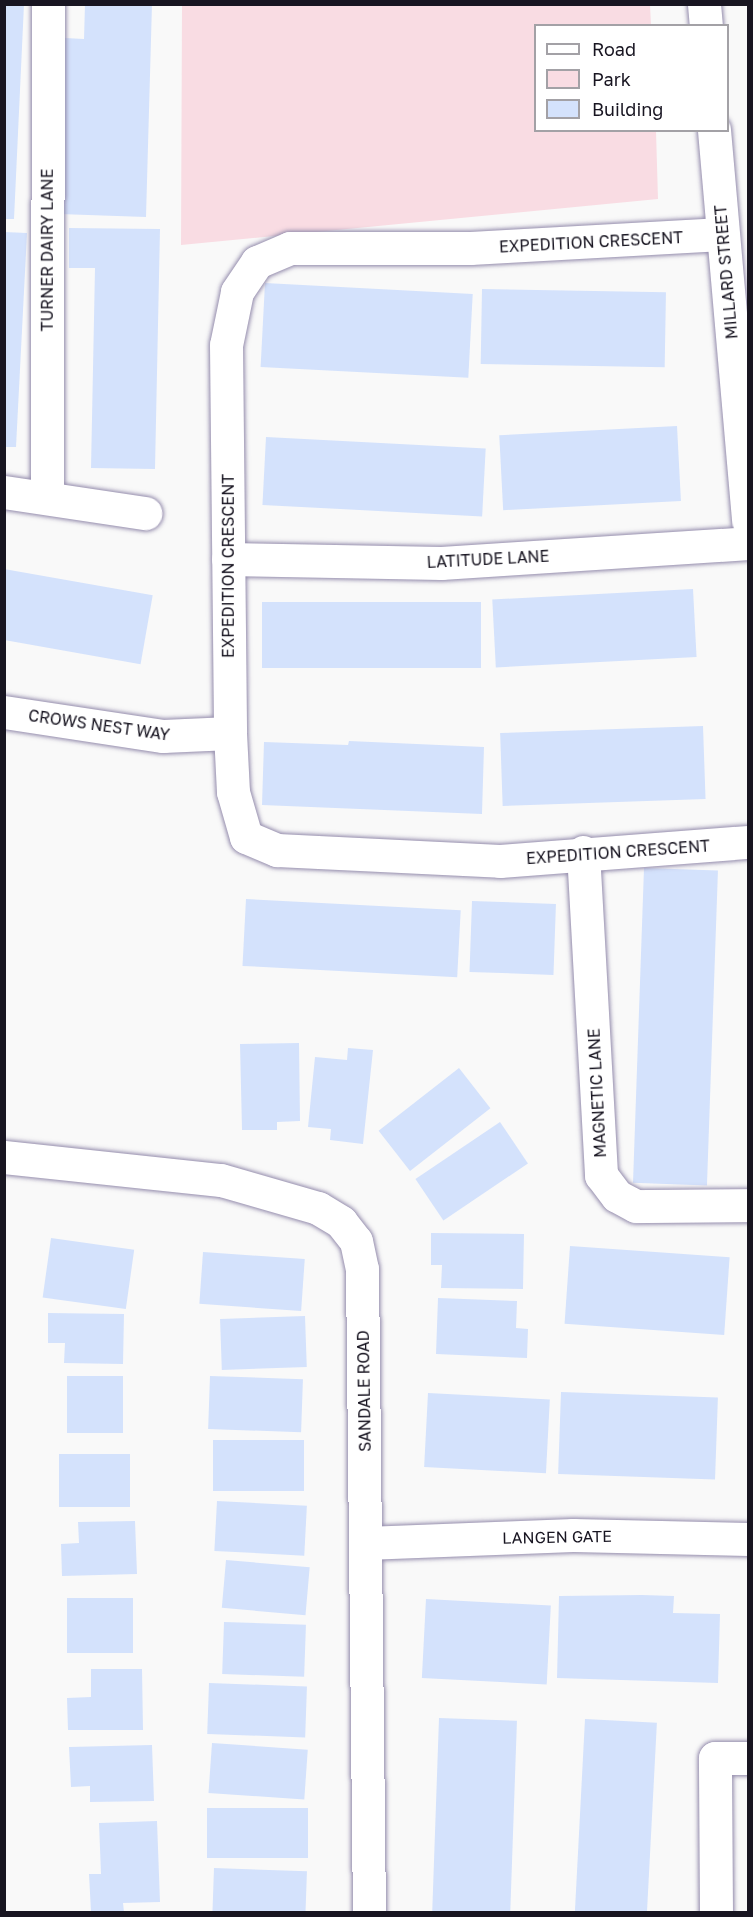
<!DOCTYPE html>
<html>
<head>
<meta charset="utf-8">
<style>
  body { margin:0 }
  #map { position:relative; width:753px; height:1917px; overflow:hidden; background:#f9f9f9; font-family:"Golos Text",sans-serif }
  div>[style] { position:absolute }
  .green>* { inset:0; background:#f9dce3 }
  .building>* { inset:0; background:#d4e2fc; transform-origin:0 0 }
  .roads { filter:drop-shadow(0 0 2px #958dad) drop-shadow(0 0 2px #958dad) }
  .minor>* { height:33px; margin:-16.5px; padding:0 16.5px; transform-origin:16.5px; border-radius:16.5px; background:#fff }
  .tertiary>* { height:33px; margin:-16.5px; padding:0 16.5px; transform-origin:16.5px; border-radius:16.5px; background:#fff }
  span { translate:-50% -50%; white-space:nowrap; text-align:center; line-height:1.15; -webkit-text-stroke:5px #fff; paint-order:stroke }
  .street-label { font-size:16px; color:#181521 }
  .frame { position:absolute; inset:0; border:6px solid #181521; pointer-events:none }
  .legend { position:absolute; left:534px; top:24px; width:195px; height:108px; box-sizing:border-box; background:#fff; border:2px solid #a3a1a6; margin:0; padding:8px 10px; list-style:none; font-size:18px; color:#181521 }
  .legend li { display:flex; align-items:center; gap:12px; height:30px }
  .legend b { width:30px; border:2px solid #a3a1a6 }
</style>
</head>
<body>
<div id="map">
  <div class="green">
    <div style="clip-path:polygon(182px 5px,650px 5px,651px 25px,536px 26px,536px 130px,656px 131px,658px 199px,181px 245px)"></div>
  </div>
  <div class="building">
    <div style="clip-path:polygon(4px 4px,24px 4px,14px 219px,4px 219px)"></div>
    <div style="clip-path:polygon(85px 4px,152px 4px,146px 217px,59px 214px,65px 38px,84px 39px)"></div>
    <div style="clip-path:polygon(69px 228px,160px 229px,155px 469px,91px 468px,95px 268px,69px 268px)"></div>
    <div style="clip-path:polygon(4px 232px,27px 233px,16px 447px,4px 447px)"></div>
    <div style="left:265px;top:283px;width:208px;height:84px;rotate:3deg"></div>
    <div style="left:482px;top:289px;width:184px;height:75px;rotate:1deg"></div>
    <div style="left:677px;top:426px;width:75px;height:178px;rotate:87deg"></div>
    <div style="left:266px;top:437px;width:220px;height:68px;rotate:3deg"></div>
    <div style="left:4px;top:569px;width:151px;height:70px;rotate:10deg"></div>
    <div style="left:693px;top:589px;width:68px;height:201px;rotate:87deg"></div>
    <div style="left:481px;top:602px;width:66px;height:219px;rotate:90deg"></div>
    <div style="left:703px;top:726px;width:73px;height:203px;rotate:88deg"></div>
    <div style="clip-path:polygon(349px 741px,484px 747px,482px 814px,262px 805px,264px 742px,348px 745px)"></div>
    <div style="left:644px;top:868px;width:74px;height:315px;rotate:2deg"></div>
    <div style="left:246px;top:899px;width:215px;height:67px;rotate:3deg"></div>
    <div style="left:472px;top:901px;width:84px;height:71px;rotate:2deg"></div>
    <div style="clip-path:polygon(299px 1043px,300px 1121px,277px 1122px,277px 1130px,242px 1130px,240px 1044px)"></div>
    <div style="clip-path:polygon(348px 1048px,373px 1050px,363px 1144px,330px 1140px,331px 1129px,308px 1127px,315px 1057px,347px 1060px)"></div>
    <div style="left:459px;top:1068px;width:51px;height:102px;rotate:52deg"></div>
    <div style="left:500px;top:1122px;width:50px;height:102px;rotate:56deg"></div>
    <div style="clip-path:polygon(431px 1233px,524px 1234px,523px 1289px,441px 1288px,442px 1265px,431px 1265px)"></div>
    <div style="left:51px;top:1238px;width:84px;height:60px;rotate:8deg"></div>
    <div style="left:570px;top:1246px;width:160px;height:78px;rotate:4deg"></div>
    <div style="left:203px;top:1252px;width:102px;height:52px;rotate:4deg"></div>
    <div style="clip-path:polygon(438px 1298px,517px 1301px,516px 1328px,528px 1329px,527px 1358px,436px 1354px)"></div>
    <div style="clip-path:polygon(48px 1313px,124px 1314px,123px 1364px,64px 1363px,65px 1343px,48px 1343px)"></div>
    <div style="left:305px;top:1316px;width:51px;height:85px;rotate:88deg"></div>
    <div style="left:67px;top:1376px;width:56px;height:57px"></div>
    <div style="left:210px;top:1376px;width:93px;height:53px;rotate:2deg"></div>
    <div style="left:561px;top:1392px;width:157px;height:82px;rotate:2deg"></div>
    <div style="left:428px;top:1393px;width:122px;height:74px;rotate:3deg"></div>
    <div style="left:213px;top:1440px;width:91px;height:51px"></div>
    <div style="left:59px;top:1454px;width:71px;height:53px"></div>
    <div style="left:217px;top:1501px;width:90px;height:50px;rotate:3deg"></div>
    <div style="clip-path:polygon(135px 1521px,137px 1574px,62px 1576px,61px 1544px,79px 1543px,78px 1522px)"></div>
    <div style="left:226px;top:1560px;width:84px;height:48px;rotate:5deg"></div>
    <div style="clip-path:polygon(642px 1595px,674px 1596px,673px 1613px,720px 1614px,718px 1683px,557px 1678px,559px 1596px)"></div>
    <div style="left:67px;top:1598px;width:66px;height:55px"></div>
    <div style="left:426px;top:1599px;width:125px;height:79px;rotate:3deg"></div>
    <div style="left:224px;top:1622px;width:82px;height:52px;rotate:2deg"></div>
    <div style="clip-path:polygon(91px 1669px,142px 1669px,143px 1730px,68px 1730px,67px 1698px,91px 1697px)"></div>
    <div style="left:209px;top:1683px;width:98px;height:51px;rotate:2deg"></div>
    <div style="left:439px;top:1718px;width:78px;height:194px;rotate:2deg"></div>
    <div style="left:585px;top:1719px;width:72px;height:193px;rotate:3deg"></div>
    <div style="left:212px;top:1743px;width:96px;height:50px;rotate:4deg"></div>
    <div style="clip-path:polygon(152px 1745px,154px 1801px,90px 1802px,90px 1786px,71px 1787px,69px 1747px)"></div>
    <div style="left:207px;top:1808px;width:101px;height:50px"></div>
    <div style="clip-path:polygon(157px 1821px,160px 1902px,123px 1903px,124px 1912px,91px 1912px,89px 1874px,101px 1874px,99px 1823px)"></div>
    <div style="left:214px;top:1868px;width:93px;height:44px;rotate:2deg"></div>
  </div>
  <div class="roads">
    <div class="minor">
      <div style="left:722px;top:234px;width:252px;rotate:176.8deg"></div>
      <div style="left:470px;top:248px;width:180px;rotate:180deg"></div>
      <div style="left:290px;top:248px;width:36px;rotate:157deg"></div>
      <div style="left:257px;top:262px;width:36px;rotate:124deg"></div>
      <div style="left:237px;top:292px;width:54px;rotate:101.7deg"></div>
      <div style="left:226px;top:345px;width:388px;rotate:89.4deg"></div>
      <div style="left:230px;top:733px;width:59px;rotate:87.1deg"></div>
      <div style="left:233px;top:792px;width:47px;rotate:73.9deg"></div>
      <div style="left:246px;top:837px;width:34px;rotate:23deg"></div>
      <div style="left:277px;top:850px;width:223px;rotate:2.8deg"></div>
      <div style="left:500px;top:861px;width:249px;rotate:-4.4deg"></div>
      <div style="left:4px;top:492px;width:143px;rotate:8.5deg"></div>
      <div style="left:47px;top:496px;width:492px;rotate:-89.9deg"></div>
      <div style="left:228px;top:559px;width:213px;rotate:1.1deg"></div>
      <div style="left:441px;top:563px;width:308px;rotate:-3.7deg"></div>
      <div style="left:4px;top:712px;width:161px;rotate:8.6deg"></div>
      <div style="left:163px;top:736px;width:67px;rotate:-2.6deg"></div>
      <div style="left:583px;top:852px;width:324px;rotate:86.8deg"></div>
      <div style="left:601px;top:1175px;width:26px;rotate:53deg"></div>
      <div style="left:617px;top:1196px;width:21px;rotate:28deg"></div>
      <div style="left:636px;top:1206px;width:112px;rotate:-0.5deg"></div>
      <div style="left:4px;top:1157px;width:218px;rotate:6.1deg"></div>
      <div style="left:221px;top:1180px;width:101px;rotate:16.1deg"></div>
      <div style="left:318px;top:1208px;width:27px;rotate:31deg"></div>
      <div style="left:341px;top:1222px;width:24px;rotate:52deg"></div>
      <div style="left:356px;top:1241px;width:29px;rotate:78deg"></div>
      <div style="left:362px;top:1269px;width:643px;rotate:89.38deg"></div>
      <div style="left:365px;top:1543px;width:208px;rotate:-2.2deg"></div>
      <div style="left:573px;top:1535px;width:175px;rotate:1.3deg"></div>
      <div style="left:716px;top:1912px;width:154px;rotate:-90.4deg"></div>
      <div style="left:715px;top:1758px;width:33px"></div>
    </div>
    <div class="tertiary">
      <div style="left:704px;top:4px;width:22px;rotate:85deg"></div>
      <div style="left:714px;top:130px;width:392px;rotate:85deg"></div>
    </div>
  </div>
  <div class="street-label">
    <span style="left:591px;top:242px;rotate:-3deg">EXPEDITION CRESCENT</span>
    <span style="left:47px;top:250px;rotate:-90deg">TURNER DAIRY LANE</span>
    <span style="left:726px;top:272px;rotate:-95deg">MILLARD STREET</span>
    <span style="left:488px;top:559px;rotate:-3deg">LATITUDE LANE</span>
    <span style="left:228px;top:566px;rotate:-90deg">EXPEDITION CRESCENT</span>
    <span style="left:99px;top:725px;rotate:8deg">CROWS NEST WAY</span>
    <span style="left:618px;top:852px;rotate:-4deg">EXPEDITION CRESCENT</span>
    <span style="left:597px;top:1093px;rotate:-93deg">MAGNETIC LANE</span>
    <span style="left:364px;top:1391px;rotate:-91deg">SANDALE ROAD</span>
    <span style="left:557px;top:1537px;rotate:-1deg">LANGEN GATE</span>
  </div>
  <div class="frame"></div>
  <ul class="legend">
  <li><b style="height:8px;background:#fff"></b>Road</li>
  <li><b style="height:16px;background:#f9dce3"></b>Park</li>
  <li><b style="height:16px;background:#d4e2fc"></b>Building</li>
  </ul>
</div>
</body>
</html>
